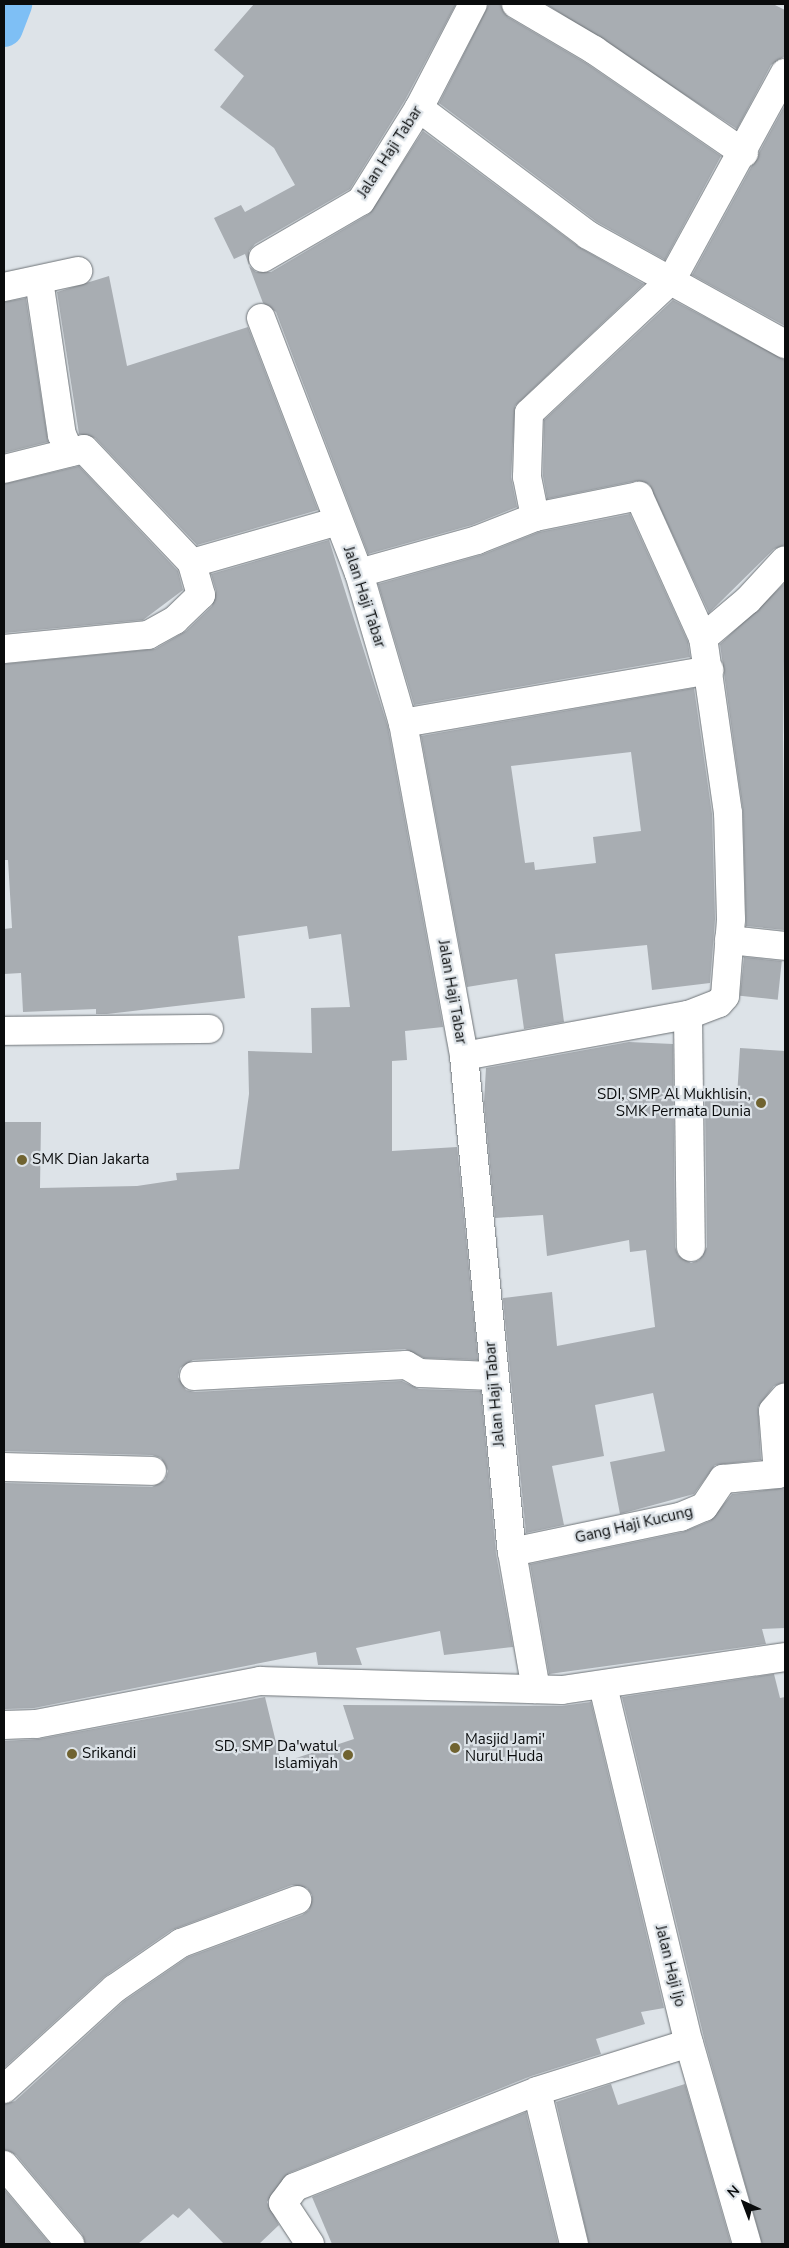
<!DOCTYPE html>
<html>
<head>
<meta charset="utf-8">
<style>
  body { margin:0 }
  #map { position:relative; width:789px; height:2248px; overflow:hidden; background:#dde3e8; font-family:"Nunito Sans",sans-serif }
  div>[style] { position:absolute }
  .canal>* { height:38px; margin:-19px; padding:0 19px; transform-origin:19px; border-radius:19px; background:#7ebff5 }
  .building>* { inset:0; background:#a8adb2; transform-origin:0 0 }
  .roads { filter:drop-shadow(0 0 1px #6d7276) drop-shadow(0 0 1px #6d7276) }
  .minor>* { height:28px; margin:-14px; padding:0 14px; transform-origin:14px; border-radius:14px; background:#fff }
  .dots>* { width:14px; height:14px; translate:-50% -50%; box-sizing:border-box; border:2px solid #dde3e8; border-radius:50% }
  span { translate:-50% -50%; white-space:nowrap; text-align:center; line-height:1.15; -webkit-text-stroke:4.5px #dde3e8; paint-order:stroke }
  .street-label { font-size:15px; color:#0a0c0d }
  .poi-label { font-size:15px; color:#0a0c0d }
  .right { translate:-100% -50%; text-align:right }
  .left { translate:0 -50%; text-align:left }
  .frame { position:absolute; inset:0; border:5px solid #0a0c0d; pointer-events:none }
  .north { position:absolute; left:719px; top:2178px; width:50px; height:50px; -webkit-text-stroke:4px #dde3e8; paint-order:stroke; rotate:317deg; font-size:14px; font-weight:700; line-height:20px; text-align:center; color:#0a0c0d }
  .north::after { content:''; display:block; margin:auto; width:18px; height:22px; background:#0a0c0d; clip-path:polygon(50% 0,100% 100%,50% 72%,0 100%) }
</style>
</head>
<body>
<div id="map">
  <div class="canal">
    <div style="left:4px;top:28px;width:26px;rotate:-69deg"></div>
  </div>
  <div class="building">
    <div style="clip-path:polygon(254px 4px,456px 4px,405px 100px,350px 189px,255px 244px,249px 251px,249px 265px,245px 254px,234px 259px,214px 218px,241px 205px,245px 212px,295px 185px,274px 148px,220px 107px,244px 76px,214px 50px)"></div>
    <div style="clip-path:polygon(489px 4px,500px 4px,508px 17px,586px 63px,721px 156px,665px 260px,597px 222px,439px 103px)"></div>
    <div style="clip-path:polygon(546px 4px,773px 4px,785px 10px,785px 56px,771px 65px,737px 129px)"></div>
    <div style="clip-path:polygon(785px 105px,785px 326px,692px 275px)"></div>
    <div style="clip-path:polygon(423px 131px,579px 247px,644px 284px,515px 406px,511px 477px,517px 507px,472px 525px,368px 554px,276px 312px,263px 303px,249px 266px,256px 272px,271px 272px,369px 214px)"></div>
    <div style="clip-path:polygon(109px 276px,127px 366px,248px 327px,318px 510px,197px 545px,95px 438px,79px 434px,57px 292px)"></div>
    <div style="clip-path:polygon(26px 298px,48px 442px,4px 453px,4px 302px)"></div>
    <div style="clip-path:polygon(673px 300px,785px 360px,785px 545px,774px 549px,709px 613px,649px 484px,636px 481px,547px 499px,543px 476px,544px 420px)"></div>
    <div style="clip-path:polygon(79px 466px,178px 571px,183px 590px,143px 620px,4px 633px,4px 484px)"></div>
    <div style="clip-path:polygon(630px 514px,688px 642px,690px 657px,414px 705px,378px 584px,481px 555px,539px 532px)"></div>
    <div style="clip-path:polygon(329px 540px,388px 727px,443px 1027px,405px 1031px,407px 1060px,392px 1061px,392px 1151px,457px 1147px,478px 1360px,424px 1358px,405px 1349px,193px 1360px,180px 1368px,178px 1377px,186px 1390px,195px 1392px,402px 1381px,419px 1389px,481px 1391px,496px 1554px,513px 1647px,444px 1655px,440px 1631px,356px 1648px,362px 1665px,318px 1665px,316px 1652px,34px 1708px,4px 1709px,4px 1483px,152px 1487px,165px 1480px,168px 1471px,161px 1458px,152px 1455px,4px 1451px,4px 1122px,41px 1122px,40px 1188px,137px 1186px,177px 1180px,176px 1173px,239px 1169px,249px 1094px,248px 1051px,312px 1053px,311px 1008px,350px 1007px,341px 934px,309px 939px,307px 926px,238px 936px,245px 998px,107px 1014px,96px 1014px,96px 1009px,23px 1012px,21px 973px,4px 974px,4px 929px,12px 928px,8px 860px,4px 860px,4px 664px,155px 649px,186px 631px,212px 606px,216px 591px,211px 574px)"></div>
    <div style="clip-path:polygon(785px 583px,783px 737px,785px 930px,746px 926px,743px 811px,720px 644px)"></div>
    <div style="clip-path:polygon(evenodd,694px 688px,712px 814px,715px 919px,710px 983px,652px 990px,647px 945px,555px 954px,564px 1022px,524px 1029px,517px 979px,467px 987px,421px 736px,694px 688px,631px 752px,641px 831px,593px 837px,596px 863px,535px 870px,534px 862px,525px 863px,511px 766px,631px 752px)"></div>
    <div style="left:744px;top:957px;width:38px;height:39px;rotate:6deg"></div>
    <div style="clip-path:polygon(629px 1042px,673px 1044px,675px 1247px,678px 1255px,691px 1263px,699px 1260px,707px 1247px,705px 1098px,737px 1097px,740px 1048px,785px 1051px,785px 1382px,774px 1386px,758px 1407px,761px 1460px,715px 1465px,694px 1494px,620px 1514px,610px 1462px,665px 1451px,653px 1393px,595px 1405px,604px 1456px,552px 1466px,564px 1525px,526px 1533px,503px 1298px,552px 1292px,557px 1346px,655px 1327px,646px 1250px,630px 1252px,629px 1240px,547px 1256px,543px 1215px,495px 1218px,484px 1102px,486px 1068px)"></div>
    <div style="clip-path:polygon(785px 1488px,785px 1628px,762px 1629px,766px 1644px,549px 1674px,530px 1564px,683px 1532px,710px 1521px,732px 1494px)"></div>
    <div style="clip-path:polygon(774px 1674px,780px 1698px,785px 1697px,785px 2244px,762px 2244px,705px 2042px,622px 1697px)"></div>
    <div style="clip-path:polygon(265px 1697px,281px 1763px,354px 1739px,343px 1705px,562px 1706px,591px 1702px,664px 2008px,641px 2012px,645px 2024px,596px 2039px,601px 2054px,531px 2076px,289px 2173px,267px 2202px,279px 2225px,259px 2244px,224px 2244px,189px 2208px,178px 2218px,173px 2214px,138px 2244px,85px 2244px,82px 2234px,16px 2155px,4px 2150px,4px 2104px,15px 2101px,124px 2001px,188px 1957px,302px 1915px,309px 1910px,312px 1895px,307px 1888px,292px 1885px,172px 1930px,104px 1977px,4px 2068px,4px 1741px,39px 1739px)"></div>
    <div style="clip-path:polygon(611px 2084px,618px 2105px,685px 2084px,731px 2244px,589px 2244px,556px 2102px)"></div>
    <div style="clip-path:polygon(526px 2112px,558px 2244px,332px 2244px,312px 2197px)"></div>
    <div style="clip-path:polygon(4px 2189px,50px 2244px,4px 2244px)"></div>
  </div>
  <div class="roads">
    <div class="minor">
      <div style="left:516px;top:4px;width:91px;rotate:30.5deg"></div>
      <div style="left:594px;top:50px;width:182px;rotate:34.5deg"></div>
      <div style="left:419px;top:108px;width:211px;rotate:36.9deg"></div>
      <div style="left:588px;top:235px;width:225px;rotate:29deg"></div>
      <div style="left:263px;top:258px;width:113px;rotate:-30.2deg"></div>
      <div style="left:361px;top:201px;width:110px;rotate:-58.1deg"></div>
      <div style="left:419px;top:108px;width:117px;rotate:-62.6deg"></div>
      <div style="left:39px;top:280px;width:157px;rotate:81.6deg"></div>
      <div style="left:62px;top:435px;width:19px;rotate:65deg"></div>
      <div style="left:4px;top:287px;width:76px;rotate:-12.2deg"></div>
      <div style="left:261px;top:318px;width:273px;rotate:69deg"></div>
      <div style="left:359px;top:573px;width:156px;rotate:73.7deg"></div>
      <div style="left:403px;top:723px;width:339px;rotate:79.6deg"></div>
      <div style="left:464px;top:1056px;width:498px;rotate:84.5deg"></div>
      <div style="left:512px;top:1552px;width:139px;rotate:80.1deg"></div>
      <div style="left:4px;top:469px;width:82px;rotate:-14deg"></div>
      <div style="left:84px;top:449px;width:157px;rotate:46.5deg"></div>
      <div style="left:192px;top:563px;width:152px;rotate:-16deg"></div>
      <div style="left:359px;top:573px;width:123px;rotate:-15.6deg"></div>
      <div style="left:477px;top:540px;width:62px;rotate:-21.6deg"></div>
      <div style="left:535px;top:517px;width:41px;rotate:-101.3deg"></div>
      <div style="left:527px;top:477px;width:64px;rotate:-88.2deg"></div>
      <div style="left:529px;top:413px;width:196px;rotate:-43.1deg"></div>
      <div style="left:672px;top:279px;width:235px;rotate:-61.3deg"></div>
      <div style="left:703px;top:638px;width:59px;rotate:-40.2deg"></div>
      <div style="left:748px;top:600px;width:54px;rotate:-47.2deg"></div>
      <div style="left:4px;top:649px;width:145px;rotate:-5.6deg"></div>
      <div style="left:148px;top:635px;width:31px;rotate:-29deg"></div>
      <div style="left:175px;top:620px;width:36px;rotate:-44deg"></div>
      <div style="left:201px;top:595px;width:33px;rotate:-106deg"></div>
      <div style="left:403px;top:723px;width:311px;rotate:-9.8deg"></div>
      <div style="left:729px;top:940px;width:56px;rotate:6.1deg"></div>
      <div style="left:688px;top:1015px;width:232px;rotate:89.3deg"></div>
      <div style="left:4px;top:1031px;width:205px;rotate:-0.6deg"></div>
      <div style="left:464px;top:1056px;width:228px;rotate:-10.4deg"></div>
      <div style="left:688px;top:1015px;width:33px;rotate:-21deg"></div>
      <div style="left:719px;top:1003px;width:9px;rotate:-49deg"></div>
      <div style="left:725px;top:996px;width:77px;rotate:-85.5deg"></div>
      <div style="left:731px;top:919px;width:106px;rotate:-91.6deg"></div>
      <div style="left:728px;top:813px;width:177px;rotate:-98.1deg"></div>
      <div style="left:703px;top:638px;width:156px;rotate:-114.3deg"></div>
      <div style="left:639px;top:496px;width:106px;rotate:168.6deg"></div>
      <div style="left:194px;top:1376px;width:212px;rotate:-3deg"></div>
      <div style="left:406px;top:1365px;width:16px;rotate:30deg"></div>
      <div style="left:420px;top:1373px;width:72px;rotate:2.4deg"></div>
      <div style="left:4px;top:1467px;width:148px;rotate:1.5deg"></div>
      <div style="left:512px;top:1552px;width:172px;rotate:-11.8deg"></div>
      <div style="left:680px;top:1517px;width:26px;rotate:-23deg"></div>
      <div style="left:704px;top:1507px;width:34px;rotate:-56deg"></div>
      <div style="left:723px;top:1479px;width:55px;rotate:-5.2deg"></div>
      <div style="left:778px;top:1474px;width:63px;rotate:-94.5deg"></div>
      <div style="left:773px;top:1411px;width:18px;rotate:-49deg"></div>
      <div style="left:603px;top:1686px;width:367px;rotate:76.5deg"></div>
      <div style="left:689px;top:2043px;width:209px;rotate:73.9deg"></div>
      <div style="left:4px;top:1725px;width:32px;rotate:-2deg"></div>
      <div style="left:36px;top:1724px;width:228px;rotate:-10.9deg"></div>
      <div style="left:260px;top:1681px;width:302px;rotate:1.7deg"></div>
      <div style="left:562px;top:1690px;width:225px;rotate:-8.4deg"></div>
      <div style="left:4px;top:2089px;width:149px;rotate:-42.3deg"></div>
      <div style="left:114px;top:1989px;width:81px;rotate:-34.5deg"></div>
      <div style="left:181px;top:1943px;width:124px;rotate:-20.3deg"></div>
      <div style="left:4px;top:2165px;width:103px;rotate:50.1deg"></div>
      <div style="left:310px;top:2244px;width:49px;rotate:-123.4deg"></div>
      <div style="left:283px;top:2203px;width:20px;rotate:-53deg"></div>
      <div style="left:295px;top:2187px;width:260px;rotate:-21.6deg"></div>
      <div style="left:574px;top:2244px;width:157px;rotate:-103.6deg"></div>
      <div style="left:537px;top:2091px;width:159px;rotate:-17.5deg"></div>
    </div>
  </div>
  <div class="dots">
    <div style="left:761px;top:1103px;background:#706330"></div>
    <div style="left:22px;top:1160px;background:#706330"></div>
    <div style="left:455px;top:1748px;background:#706330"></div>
    <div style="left:72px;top:1754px;background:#706330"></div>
    <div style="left:348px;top:1755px;background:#706330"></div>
  </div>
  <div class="street-label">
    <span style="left:390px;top:152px;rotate:-57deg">Jalan Haji Tabar</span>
    <span style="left:364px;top:597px;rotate:72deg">Jalan Haji Tabar</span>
    <span style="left:452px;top:992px;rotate:80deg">Jalan Haji Tabar</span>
    <span style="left:495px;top:1394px;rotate:-95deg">Jalan Haji Tabar</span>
    <span style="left:634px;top:1525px;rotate:-13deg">Gang Haji Kucung</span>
    <span style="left:670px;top:1966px;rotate:76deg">Jalan Haji Ijo</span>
  </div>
  <div class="poi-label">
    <span class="right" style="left:751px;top:1103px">SDI, SMP Al Mukhlisin,<br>SMK Permata Dunia</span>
    <span class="left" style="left:32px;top:1160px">SMK Dian Jakarta</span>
    <span class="left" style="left:465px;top:1748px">Masjid Jami'<br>Nurul Huda</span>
    <span class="right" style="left:338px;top:1755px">SD, SMP Da'watul<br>Islamiyah</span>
    <span class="left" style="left:82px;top:1754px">Srikandi</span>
  </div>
  <div class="frame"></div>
  <div class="north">N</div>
</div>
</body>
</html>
